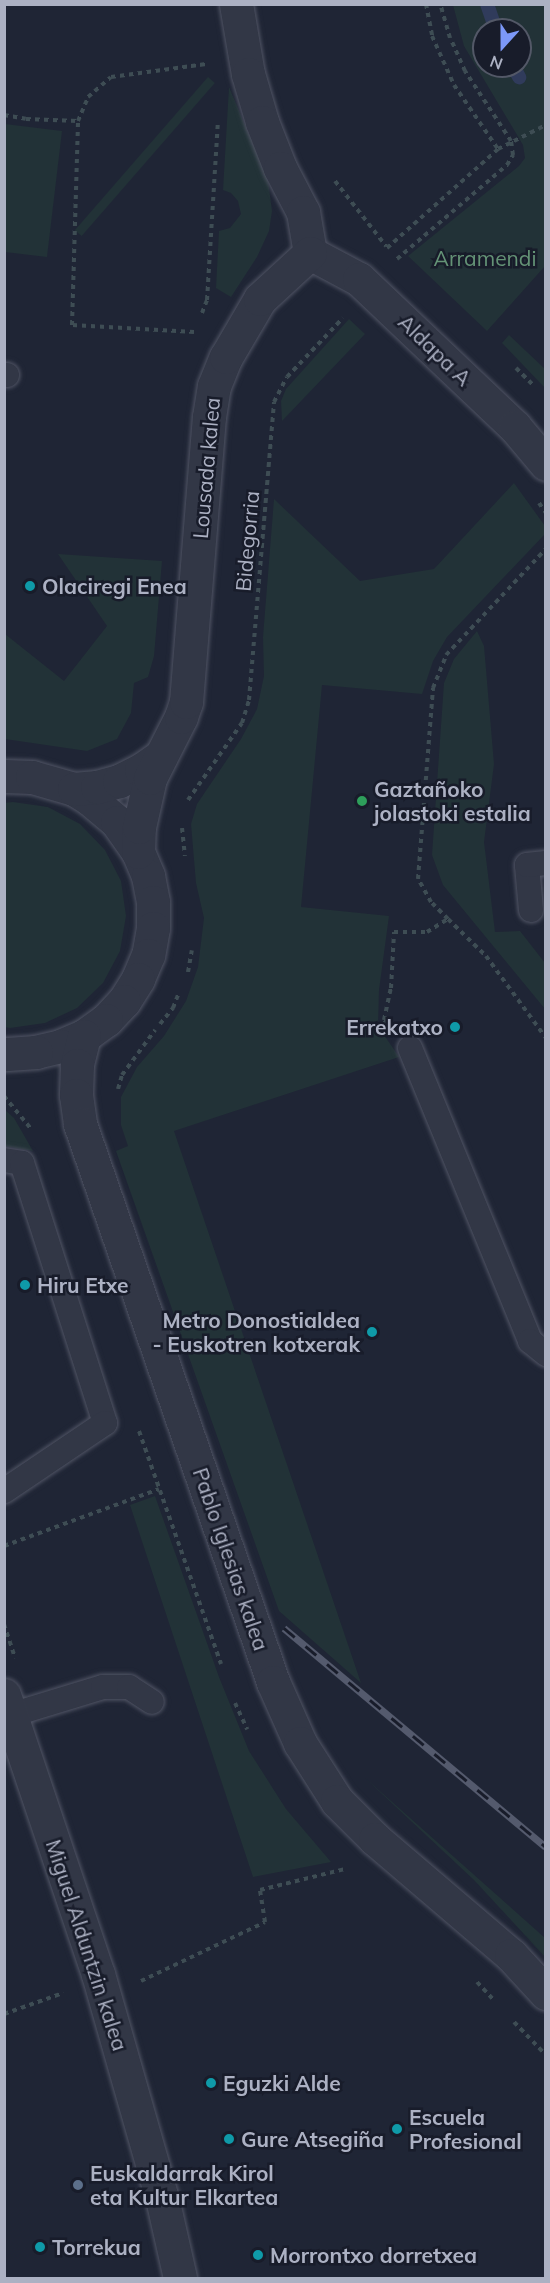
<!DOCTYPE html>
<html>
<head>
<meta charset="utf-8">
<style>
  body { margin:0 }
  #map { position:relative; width:550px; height:2283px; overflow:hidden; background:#1f2535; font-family:Mulish,sans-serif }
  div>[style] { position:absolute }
  .green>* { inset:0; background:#223237; transform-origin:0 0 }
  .stream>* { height:14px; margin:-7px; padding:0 7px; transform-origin:7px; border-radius:7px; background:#303b5b }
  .path>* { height:4px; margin-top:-2px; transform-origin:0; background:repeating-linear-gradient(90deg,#3e4d54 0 4.5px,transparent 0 9px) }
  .roads { filter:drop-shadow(0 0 2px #505464) drop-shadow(0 0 2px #505464) }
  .service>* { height:24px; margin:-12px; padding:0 12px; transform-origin:12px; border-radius:12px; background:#323746 }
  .minor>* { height:33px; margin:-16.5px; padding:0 16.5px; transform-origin:16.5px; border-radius:16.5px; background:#323746 }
  .rail>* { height:7px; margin-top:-3.5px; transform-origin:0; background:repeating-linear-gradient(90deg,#181c2a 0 14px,#545a6d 0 28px); box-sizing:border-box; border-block:2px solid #545a6d }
  .dots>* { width:16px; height:16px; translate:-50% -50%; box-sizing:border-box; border:3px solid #181c2a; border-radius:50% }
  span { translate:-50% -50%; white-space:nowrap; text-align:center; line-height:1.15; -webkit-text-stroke:5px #181c2a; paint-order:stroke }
  .park-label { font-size:21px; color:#649376 }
  .street-label { font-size:21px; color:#acb1c3 }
  .poi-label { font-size:21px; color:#acb1c3; font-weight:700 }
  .left { translate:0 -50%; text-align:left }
  .right { translate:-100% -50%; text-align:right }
  .frame { position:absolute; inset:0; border:6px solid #acb1c3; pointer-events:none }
  .north { position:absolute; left:472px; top:18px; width:60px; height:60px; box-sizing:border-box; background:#181c2a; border:2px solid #535867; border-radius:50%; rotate:201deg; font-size:16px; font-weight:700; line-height:24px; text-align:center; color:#acb1c3 }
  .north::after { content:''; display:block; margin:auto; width:21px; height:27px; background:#7c98f8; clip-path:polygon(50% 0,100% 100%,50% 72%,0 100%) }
</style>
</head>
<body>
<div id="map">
  <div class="green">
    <div style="clip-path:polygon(evenodd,453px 5px,545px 5px,545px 266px,487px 331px,408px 256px,519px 166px,525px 158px,523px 145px,464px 46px,453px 5px,484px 30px,520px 30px,520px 66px,484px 66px,484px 30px)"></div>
    <div style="left:208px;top:77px;width:9px;height:203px;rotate:41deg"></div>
    <div style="clip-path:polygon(229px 87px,268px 180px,272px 211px,269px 231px,257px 257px,231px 297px,216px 288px,219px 231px,230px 228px,241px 214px,238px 201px,231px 193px,223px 190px)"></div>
    <div style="clip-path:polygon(5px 124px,62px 131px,47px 257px,5px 252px)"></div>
    <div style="clip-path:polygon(349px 319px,365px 334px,282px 421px,281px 401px,286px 389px)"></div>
    <div style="clip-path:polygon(509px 335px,545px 369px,545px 388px,502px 343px)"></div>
    <div style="clip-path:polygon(514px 483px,545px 526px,545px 534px,447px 637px,433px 661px,422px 694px,322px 685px,301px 907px,389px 916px,379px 990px,378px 1026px,399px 1057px,174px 1131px,361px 1683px,279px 1611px,116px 1151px,128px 1146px,121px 1125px,121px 1097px,137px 1067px,164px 1036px,186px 1001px,198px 967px,204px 918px,196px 883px,191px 824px,197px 804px,241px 739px,257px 709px,264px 676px,263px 637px,274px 499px,360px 581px,434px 569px)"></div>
    <div style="clip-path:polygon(58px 554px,162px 561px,154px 656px,148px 677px,134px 683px,131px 713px,117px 739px,87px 751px,5px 739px,5px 634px,64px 681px,107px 626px)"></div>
    <div style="clip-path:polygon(477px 631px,484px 646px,494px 764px,484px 842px,495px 932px,520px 931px,545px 963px,545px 1009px,443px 885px,432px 855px,444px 683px,454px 659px)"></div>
    <div style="clip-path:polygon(13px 802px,48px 807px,80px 824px,105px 850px,121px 881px,126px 916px,120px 951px,103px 983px,77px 1008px,45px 1023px,10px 1028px,4px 1027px,4px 803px)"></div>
    <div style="clip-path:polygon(4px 1109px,14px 1118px,33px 1151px,5px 1146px)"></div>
    <div style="clip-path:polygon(155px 1496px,219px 1677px,249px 1751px,286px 1809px,331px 1862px,253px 1877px,130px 1505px)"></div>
    <div style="clip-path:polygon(364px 1777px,545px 1938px,545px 1957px,474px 1880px)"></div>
  </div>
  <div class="stream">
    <div style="left:487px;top:4px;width:28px;rotate:71deg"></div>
    <div style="left:513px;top:66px;width:13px;rotate:61deg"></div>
  </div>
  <div class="path">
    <div style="left:426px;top:4px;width:33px;rotate:79deg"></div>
    <div style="left:432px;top:36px;width:54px;rotate:65.8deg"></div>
    <div style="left:454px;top:85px;width:78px;rotate:55.5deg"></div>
    <div style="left:4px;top:115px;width:22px;rotate:10deg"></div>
    <div style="left:26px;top:119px;width:52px;rotate:2.2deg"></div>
    <div style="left:335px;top:181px;width:83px;rotate:51.9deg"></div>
    <div style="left:387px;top:248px;width:149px;rotate:-41.7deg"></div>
    <div style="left:498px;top:149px;width:54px;rotate:-26.6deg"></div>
    <div style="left:397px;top:259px;width:145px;rotate:-40.5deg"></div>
    <div style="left:507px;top:165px;width:12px;rotate:-59deg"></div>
    <div style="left:513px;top:155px;width:14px;rotate:-98deg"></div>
    <div style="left:511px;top:141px;width:84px;rotate:-123.3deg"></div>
    <div style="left:465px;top:71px;width:36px;rotate:-114deg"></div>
    <div style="left:450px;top:38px;width:35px;rotate:-106deg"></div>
    <div style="left:202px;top:313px;width:14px;rotate:-69deg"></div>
    <div style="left:207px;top:300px;width:179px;rotate:-86.5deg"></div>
    <div style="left:194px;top:332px;width:122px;rotate:-176.7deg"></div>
    <div style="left:72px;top:325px;width:204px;rotate:-88.3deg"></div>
    <div style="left:78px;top:121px;width:26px;rotate:-67deg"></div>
    <div style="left:88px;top:97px;width:30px;rotate:-41deg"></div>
    <div style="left:111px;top:77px;width:96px;rotate:-7.8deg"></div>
    <div style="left:516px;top:368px;width:23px;rotate:45deg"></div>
    <div style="left:539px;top:503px;width:12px;rotate:55deg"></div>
    <div style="left:188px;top:800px;width:94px;rotate:-55deg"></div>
    <div style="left:242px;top:723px;width:24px;rotate:-73deg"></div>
    <div style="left:249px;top:700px;width:299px;rotate:-85.2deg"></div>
    <div style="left:274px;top:402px;width:28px;rotate:-63deg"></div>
    <div style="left:287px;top:377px;width:81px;rotate:-46.5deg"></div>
    <div style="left:182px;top:828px;width:28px;rotate:84deg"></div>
    <div style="left:448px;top:919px;width:53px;rotate:44.2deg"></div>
    <div style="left:486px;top:956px;width:102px;rotate:53.8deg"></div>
    <div style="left:188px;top:972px;width:22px;rotate:-80deg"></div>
    <div style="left:160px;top:1024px;width:21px;rotate:-51deg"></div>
    <div style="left:173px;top:1008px;width:17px;rotate:-69deg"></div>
    <div style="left:387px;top:1024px;width:5px;rotate:-127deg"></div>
    <div style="left:384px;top:1020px;width:33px;rotate:-78deg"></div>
    <div style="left:391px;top:988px;width:56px;rotate:-86.9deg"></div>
    <div style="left:394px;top:932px;width:33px"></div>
    <div style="left:427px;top:932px;width:25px;rotate:-32deg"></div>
    <div style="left:448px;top:919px;width:24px;rotate:-135deg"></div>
    <div style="left:431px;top:902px;width:26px;rotate:-119deg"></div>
    <div style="left:418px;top:879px;width:192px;rotate:-85.5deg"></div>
    <div style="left:433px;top:688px;width:35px;rotate:-68deg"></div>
    <div style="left:446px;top:655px;width:146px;rotate:-46.7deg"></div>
    <div style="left:118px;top:1089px;width:15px;rotate:-74deg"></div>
    <div style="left:122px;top:1075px;width:56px;rotate:-53.7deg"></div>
    <div style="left:4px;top:1096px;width:44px;rotate:50.5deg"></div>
    <div style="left:139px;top:1431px;width:247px;rotate:70.6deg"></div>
    <div style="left:4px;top:1546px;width:165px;rotate:-20.2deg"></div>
    <div style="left:4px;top:1624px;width:36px;rotate:72deg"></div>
    <div style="left:235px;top:1703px;width:29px;rotate:65deg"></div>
    <div style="left:141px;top:1981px;width:137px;rotate:-25.4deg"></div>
    <div style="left:265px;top:1922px;width:32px;rotate:-99deg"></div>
    <div style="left:260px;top:1890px;width:88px;rotate:-13.9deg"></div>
    <div style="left:477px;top:1982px;width:23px;rotate:47deg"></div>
    <div style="left:4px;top:2014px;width:63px;rotate:-19.6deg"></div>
    <div style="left:514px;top:2022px;width:46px;rotate:45.9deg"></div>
  </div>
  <div class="roads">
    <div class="service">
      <div style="left:4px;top:375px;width:3px"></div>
      <div style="left:531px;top:910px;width:45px;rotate:-95.1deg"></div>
      <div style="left:527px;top:865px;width:19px;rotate:-6deg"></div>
      <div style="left:410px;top:1048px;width:317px;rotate:67.7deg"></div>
      <div style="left:530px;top:1341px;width:21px;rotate:39deg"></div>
      <div style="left:4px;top:1160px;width:18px;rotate:9deg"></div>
      <div style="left:22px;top:1163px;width:273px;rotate:72.3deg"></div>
      <div style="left:105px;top:1423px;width:122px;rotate:146deg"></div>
      <div style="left:11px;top:1715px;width:96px;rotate:-16.9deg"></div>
      <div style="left:103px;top:1687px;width:26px"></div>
      <div style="left:129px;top:1687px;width:27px;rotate:33deg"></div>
    </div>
    <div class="minor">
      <div style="left:236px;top:4px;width:71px;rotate:80.3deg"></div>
      <div style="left:248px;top:74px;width:50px;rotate:73.7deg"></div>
      <div style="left:262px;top:122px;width:49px;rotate:68.6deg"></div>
      <div style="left:280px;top:168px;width:50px;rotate:62.4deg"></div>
      <div style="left:303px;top:212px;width:42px;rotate:80.3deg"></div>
      <div style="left:310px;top:253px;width:55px;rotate:28deg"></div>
      <div style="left:359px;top:279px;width:215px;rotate:43.5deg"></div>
      <div style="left:515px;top:427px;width:48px;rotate:50deg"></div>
      <div style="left:4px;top:776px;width:28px;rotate:2deg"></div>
      <div style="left:32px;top:777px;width:44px;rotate:15.9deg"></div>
      <div style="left:74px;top:789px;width:19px;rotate:32deg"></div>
      <div style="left:90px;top:799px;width:35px;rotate:40deg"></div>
      <div style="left:117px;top:822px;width:37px;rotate:55deg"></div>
      <div style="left:138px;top:852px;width:26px;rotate:67deg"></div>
      <div style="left:148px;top:876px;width:26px;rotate:79deg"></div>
      <div style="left:153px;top:902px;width:26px;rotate:90deg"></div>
      <div style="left:153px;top:928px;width:27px;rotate:100deg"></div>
      <div style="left:148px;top:955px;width:26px;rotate:113deg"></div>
      <div style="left:138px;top:979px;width:26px;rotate:122deg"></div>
      <div style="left:124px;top:1001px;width:26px;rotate:133deg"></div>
      <div style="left:106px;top:1020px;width:27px;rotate:144deg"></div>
      <div style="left:84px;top:1036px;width:25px;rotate:157deg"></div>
      <div style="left:61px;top:1046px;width:26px;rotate:167deg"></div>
      <div style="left:36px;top:1052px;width:32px;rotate:176deg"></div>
      <div style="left:74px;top:789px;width:23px;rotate:-5deg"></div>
      <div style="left:97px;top:787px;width:23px;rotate:-15deg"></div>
      <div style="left:119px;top:781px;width:25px;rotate:-27deg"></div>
      <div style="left:141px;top:770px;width:24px;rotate:-35deg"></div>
      <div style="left:138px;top:852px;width:25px;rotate:-88deg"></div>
      <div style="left:139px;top:827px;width:50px;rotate:-77.3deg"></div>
      <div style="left:150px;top:778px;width:68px;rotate:-63.1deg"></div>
      <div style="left:181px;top:717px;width:16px;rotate:-72deg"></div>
      <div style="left:186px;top:702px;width:286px;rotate:-85.4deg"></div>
      <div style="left:209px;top:417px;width:31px;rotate:-81deg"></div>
      <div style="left:214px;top:386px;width:31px;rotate:-68deg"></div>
      <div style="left:226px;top:357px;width:67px;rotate:-59.6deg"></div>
      <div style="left:260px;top:299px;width:68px;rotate:-42.6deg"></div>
      <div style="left:84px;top:1036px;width:30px;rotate:104deg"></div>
      <div style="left:77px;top:1065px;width:30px;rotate:92deg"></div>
      <div style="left:76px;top:1095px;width:29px;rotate:82deg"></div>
      <div style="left:80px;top:1124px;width:590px;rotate:70.92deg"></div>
      <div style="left:273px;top:1682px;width:67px;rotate:66.1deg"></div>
      <div style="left:300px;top:1743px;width:69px;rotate:57.5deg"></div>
      <div style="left:337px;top:1801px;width:54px;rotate:45deg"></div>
      <div style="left:375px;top:1839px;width:179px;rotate:40.5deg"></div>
      <div style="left:511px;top:1955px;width:52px;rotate:47.4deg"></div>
      <div style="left:4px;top:1695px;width:294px;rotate:71.4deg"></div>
      <div style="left:98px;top:1974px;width:233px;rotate:74.1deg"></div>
      <div style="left:162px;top:2198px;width:82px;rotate:77.3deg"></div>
    </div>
  </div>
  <div class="rail">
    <div style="left:284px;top:1628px;width:341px;rotate:39.9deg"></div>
  </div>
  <div class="dots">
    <div style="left:30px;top:586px;background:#0f9aa8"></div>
    <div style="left:362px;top:801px;background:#2e9e5b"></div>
    <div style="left:455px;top:1027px;background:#0f9aa8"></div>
    <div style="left:25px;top:1285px;background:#0f9aa8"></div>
    <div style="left:372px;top:1332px;background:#0f9aa8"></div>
    <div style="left:211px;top:2083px;background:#0f9aa8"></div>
    <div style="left:397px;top:2129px;background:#0f9aa8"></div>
    <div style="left:229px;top:2139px;background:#0f9aa8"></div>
    <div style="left:78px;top:2185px;background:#5c6f8a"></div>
    <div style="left:40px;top:2247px;background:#0f9aa8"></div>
    <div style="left:258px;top:2255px;background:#0f9aa8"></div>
  </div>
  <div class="park-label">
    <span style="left:485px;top:258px">Arramendi</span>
  </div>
  <div class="street-label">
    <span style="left:435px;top:350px;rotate:44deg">Aldapa A</span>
    <span style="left:206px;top:468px;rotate:-85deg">Lousada kalea</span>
    <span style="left:247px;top:541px;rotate:-85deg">Bidegorria</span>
    <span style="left:231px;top:1559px;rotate:71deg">Pablo Iglesias kalea</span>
    <span style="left:87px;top:1945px;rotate:72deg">Miguel Alduntzin kalea</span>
  </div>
  <div class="poi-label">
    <span class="left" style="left:42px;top:586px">Olaciregi Enea</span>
    <span class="left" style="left:374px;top:801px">Gaztañoko<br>jolastoki estalia</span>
    <span class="right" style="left:443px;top:1027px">Errekatxo</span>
    <span class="left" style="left:37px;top:1285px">Hiru Etxe</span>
    <span class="right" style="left:360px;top:1332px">Metro Donostialdea<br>- Euskotren kotxerak</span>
    <span class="left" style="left:223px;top:2083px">Eguzki Alde</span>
    <span class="left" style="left:409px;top:2129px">Escuela<br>Profesional</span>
    <span class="left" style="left:241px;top:2139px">Gure Atsegiña</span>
    <span class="left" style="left:90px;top:2185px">Euskaldarrak Kirol<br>eta Kultur Elkartea</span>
    <span class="left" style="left:52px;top:2247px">Torrekua</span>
    <span class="left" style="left:270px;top:2255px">Morrontxo dorretxea</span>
  </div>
  <div class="frame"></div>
  <div class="north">N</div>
</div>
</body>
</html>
